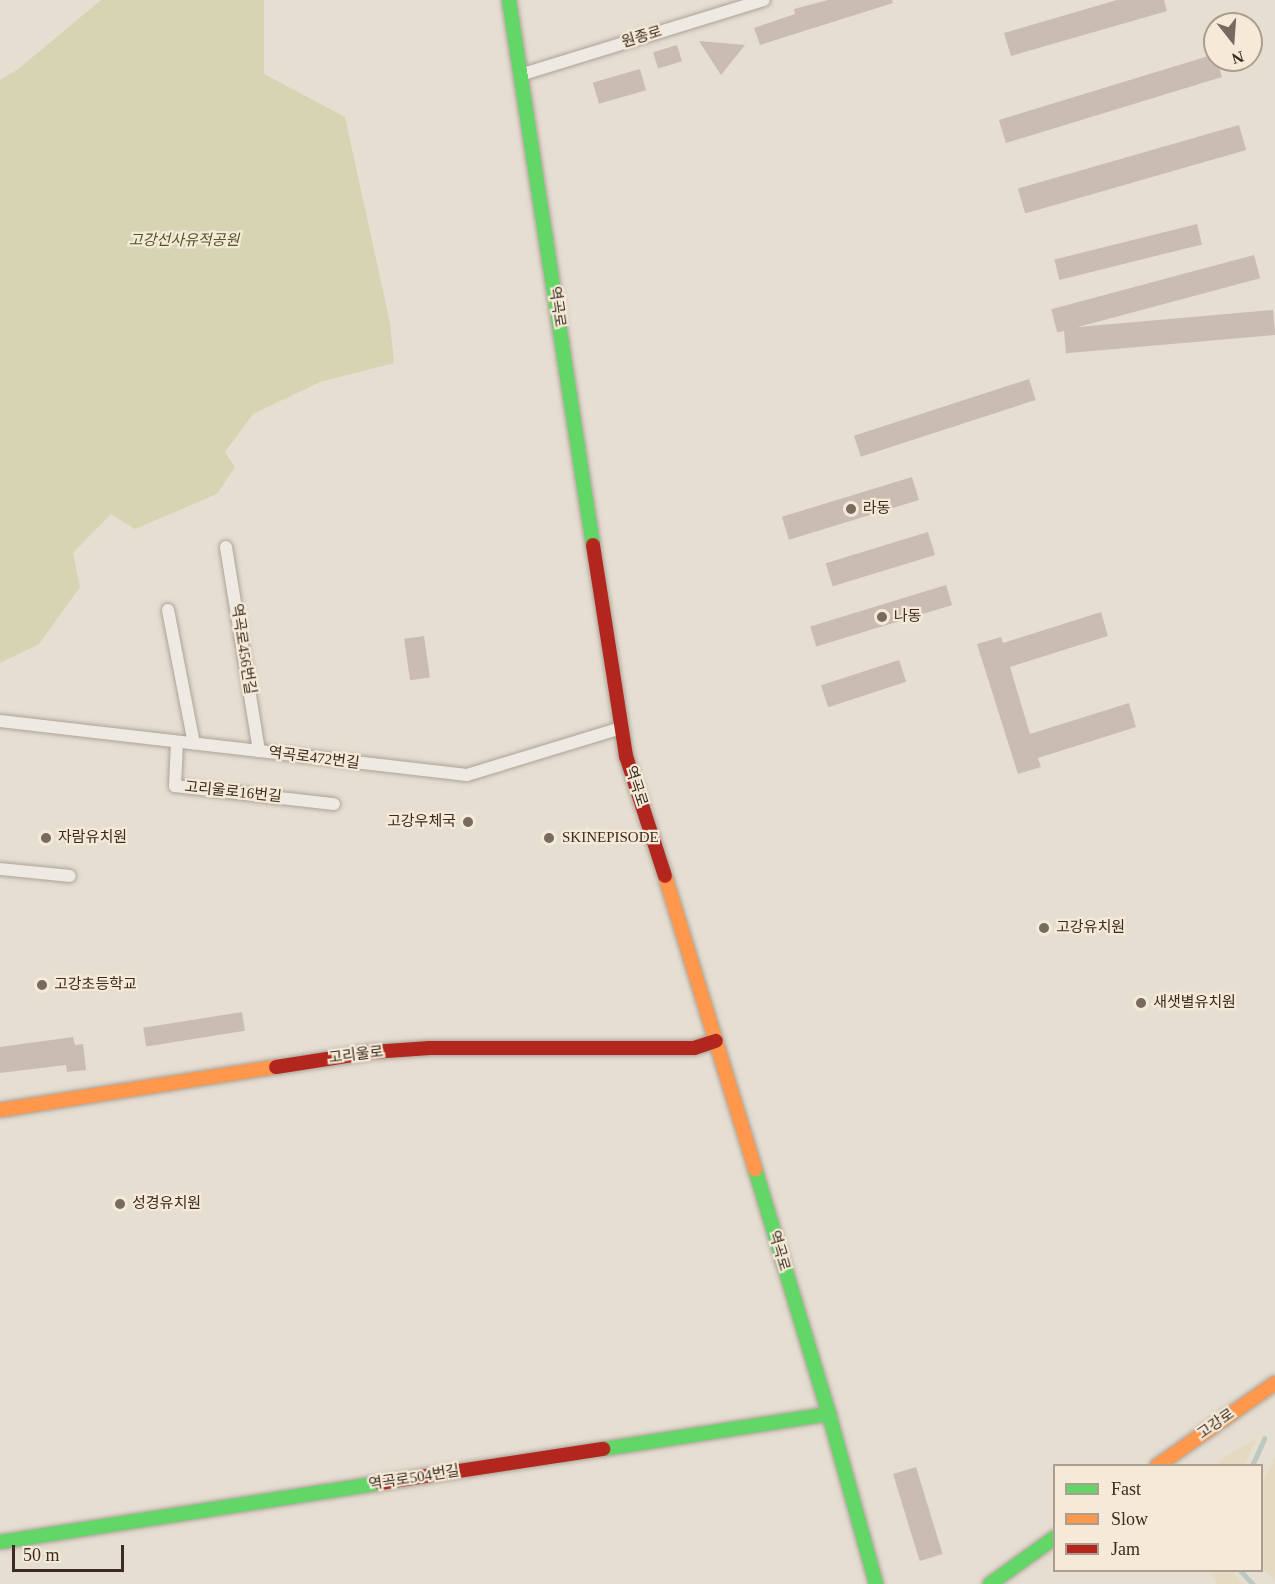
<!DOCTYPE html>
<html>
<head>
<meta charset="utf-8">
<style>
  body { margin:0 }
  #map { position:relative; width:1275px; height:1584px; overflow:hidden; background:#e6ded1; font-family:"Times New Roman","Noto Sans KR",serif }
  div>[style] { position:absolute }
  .farmland>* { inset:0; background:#e4dac2 }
  .green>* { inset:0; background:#d7d4b4 }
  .stream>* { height:4.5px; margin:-2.25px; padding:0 2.25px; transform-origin:2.25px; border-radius:2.25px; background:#bbcac0 }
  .building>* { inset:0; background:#cabcb2; transform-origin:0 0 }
  .roads { filter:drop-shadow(0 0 2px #aca399) drop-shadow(0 0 2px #aca399) }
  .street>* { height:12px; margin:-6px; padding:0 6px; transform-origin:6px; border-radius:6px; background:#eee9e2 }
  .fast>* { height:14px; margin:-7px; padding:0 7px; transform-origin:7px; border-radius:7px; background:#63d668 }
  .slow>* { height:14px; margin:-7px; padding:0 7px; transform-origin:7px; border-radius:7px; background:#ff974d }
  .jam>* { height:14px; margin:-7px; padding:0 7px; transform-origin:7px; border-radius:7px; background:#b3261e }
  .dots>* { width:16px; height:16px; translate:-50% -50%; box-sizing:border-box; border:3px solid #f5ead8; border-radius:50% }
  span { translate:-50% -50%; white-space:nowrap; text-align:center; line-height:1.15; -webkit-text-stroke:4.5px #f5ead8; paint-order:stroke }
  .street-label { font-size:15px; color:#3b2b21 }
  .park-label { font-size:15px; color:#505628; font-style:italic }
  .poi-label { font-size:15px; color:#3b2b21 }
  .left { translate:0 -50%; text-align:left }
  .right { translate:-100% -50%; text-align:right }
  .legend { position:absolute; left:1053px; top:1464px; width:210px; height:108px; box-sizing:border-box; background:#f5ead8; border:2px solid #ab9e8f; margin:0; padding:8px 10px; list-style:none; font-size:18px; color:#3b2b21 }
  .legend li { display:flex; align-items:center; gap:12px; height:30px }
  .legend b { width:30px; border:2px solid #ab9e8f }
  .north { position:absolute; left:1203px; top:12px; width:60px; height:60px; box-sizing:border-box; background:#f5ead8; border:2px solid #ab9e8f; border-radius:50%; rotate:163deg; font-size:16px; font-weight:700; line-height:24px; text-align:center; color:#3b2b21 }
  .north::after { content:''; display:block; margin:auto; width:21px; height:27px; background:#776a5f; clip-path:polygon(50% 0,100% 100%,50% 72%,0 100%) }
  .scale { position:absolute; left:12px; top:1545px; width:112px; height:27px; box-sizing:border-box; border:3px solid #3b2b21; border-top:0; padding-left:8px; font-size:18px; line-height:21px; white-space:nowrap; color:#3b2b21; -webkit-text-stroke:4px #f5ead8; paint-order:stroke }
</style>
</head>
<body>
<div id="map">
  <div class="farmland">
    <i style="clip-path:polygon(1257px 1438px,1245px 1465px,1216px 1465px,1226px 1456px)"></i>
    <i style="clip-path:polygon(1275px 1456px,1275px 1580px,1262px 1568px,1262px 1484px)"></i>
    <i style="clip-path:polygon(1212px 1571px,1232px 1571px,1243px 1584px,1216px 1584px)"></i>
  </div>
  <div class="green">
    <i style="clip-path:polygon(101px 0,264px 0,264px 74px,345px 117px,390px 323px,394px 363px,320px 382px,253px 414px,225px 452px,235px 467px,217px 494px,135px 529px,111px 514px,73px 553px,80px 587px,39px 644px,0 663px,0 80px,17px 70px)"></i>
  </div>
  <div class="stream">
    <i style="left:1252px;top:1466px;width:30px;rotate:-66deg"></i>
    <i style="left:1240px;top:1570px;width:19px;rotate:47deg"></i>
  </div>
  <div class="building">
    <i style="clip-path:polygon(828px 0,892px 0,893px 3px,760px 45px,754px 28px,795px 14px,794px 9px)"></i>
    <i style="clip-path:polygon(1117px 0,1164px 0,1167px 11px,1011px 56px,1004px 33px)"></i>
    <i style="clip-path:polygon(699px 41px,745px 45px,721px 75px)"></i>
    <i style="left:677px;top:45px;width:17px;height:25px;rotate:73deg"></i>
    <i style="left:1215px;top:54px;width:24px;height:226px;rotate:73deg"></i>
    <i style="left:640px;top:69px;width:22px;height:49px;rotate:74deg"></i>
    <i style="left:1239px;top:125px;width:26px;height:230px;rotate:74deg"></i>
    <i style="left:1197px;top:224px;width:21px;height:147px;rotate:76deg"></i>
    <i style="left:1254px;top:255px;width:24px;height:210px;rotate:75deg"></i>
    <i style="left:1273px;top:310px;width:25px;height:210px;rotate:85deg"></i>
    <i style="left:1029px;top:379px;width:22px;height:184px;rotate:72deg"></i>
    <i style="left:912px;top:477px;width:24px;height:136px;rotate:73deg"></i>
    <i style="left:928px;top:532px;width:24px;height:107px;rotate:73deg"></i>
    <i style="left:946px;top:585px;width:21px;height:142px;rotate:73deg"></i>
    <i style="clip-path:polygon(1101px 612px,1108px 636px,1010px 667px,1018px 694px,1030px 734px,1129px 703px,1136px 727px,1038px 758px,1041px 767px,1018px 774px,977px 644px,1001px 637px,1003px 643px)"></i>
    <i style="left:424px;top:636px;width:42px;height:20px;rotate:82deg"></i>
    <i style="left:899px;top:660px;width:23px;height:82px;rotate:72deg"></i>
    <i style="left:242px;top:1012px;width:19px;height:100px;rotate:81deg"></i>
    <i style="clip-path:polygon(73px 1037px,75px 1045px,83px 1044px,86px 1070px,67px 1072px,66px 1065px,0 1073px,0 1047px)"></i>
    <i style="left:916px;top:1467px;width:91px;height:24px;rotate:73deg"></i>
  </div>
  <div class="roads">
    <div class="street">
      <i style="left:520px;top:75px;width:255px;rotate:-17.1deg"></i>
      <i style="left:226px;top:547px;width:207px;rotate:80.8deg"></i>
      <i style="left:168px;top:610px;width:136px;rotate:79deg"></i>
      <i style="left:0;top:721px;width:470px;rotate:6.6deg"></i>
      <i style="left:467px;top:775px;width:161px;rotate:-17deg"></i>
      <i style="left:177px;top:742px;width:44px;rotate:92.6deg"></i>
      <i style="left:175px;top:786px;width:160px;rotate:6.5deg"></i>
      <i style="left:0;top:869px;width:70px;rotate:5.7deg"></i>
    </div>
    <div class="fast">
      <i style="left:509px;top:0;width:551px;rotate:81.24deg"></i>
      <i style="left:755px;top:1169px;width:256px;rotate:73.2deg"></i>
      <i style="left:829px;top:1414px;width:176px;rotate:74.5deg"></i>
      <i style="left:603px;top:1449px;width:229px;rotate:-8.8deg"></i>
      <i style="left:0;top:1542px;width:385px;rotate:-8.8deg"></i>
      <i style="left:990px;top:1584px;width:79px;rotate:-35.7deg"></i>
    </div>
    <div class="slow">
      <i style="left:665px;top:876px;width:307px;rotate:72.9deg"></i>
      <i style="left:0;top:1110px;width:279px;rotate:-8.9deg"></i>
      <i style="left:1157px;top:1466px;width:144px;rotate:-35.1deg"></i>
    </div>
    <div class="jam">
      <i style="left:593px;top:545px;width:214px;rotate:81.1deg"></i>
      <i style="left:626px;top:756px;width:126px;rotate:72deg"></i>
      <i style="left:276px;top:1067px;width:97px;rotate:-8.9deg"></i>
      <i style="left:372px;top:1052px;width:58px;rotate:-3.9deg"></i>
      <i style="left:430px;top:1048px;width:264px"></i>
      <i style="left:694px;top:1048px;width:23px;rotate:-18deg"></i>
      <i style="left:380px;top:1483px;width:226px;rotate:-8.7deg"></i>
    </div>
  </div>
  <div class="dots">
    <i style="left:851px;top:509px;background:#776a5f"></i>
    <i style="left:882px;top:617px;background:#776a5f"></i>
    <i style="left:468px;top:822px;background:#776a5f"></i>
    <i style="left:46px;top:838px;background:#776a5f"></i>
    <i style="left:549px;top:838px;background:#776a5f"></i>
    <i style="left:1044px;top:928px;background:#776a5f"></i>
    <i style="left:42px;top:985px;background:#776a5f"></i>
    <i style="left:1141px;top:1003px;background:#776a5f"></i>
    <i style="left:120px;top:1204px;background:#776a5f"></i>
  </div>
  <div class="street-label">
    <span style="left:642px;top:37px;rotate:-17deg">원종로</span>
    <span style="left:557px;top:307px;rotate:81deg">역곡로</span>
    <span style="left:243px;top:649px;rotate:81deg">역곡로456번길</span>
    <span style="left:314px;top:758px;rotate:7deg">역곡로472번길</span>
    <span style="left:636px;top:786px;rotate:72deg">역곡로</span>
    <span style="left:233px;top:792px;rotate:6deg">고리울로16번길</span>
    <span style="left:356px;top:1055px;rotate:-7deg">고리울로</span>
    <span style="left:779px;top:1251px;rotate:73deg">역곡로</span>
    <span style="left:1216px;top:1424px;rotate:-35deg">고강로</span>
    <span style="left:414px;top:1478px;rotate:-9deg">역곡로504번길</span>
  </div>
  <div class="park-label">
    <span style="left:184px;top:241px">고강선사유적공원</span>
  </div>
  <div class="poi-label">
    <span class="left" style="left:863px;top:509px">라동</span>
    <span class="left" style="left:894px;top:617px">나동</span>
    <span class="right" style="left:456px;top:822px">고강우체국</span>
    <span class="left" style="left:58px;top:838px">자람유치원</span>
    <span class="left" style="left:562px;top:838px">SKINEPISODE</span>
    <span class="left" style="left:1056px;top:928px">고강유치원</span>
    <span class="left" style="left:54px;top:985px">고강초등학교</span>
    <span class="left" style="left:1153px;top:1003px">새샛별유치원</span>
    <span class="left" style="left:132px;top:1204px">성경유치원</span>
  </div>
  <ul class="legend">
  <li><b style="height:8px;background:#63d668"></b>Fast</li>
  <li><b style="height:8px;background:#ff974d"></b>Slow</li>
  <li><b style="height:8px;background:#b3261e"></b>Jam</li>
  </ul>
  <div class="north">N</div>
  <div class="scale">50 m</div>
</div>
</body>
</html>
